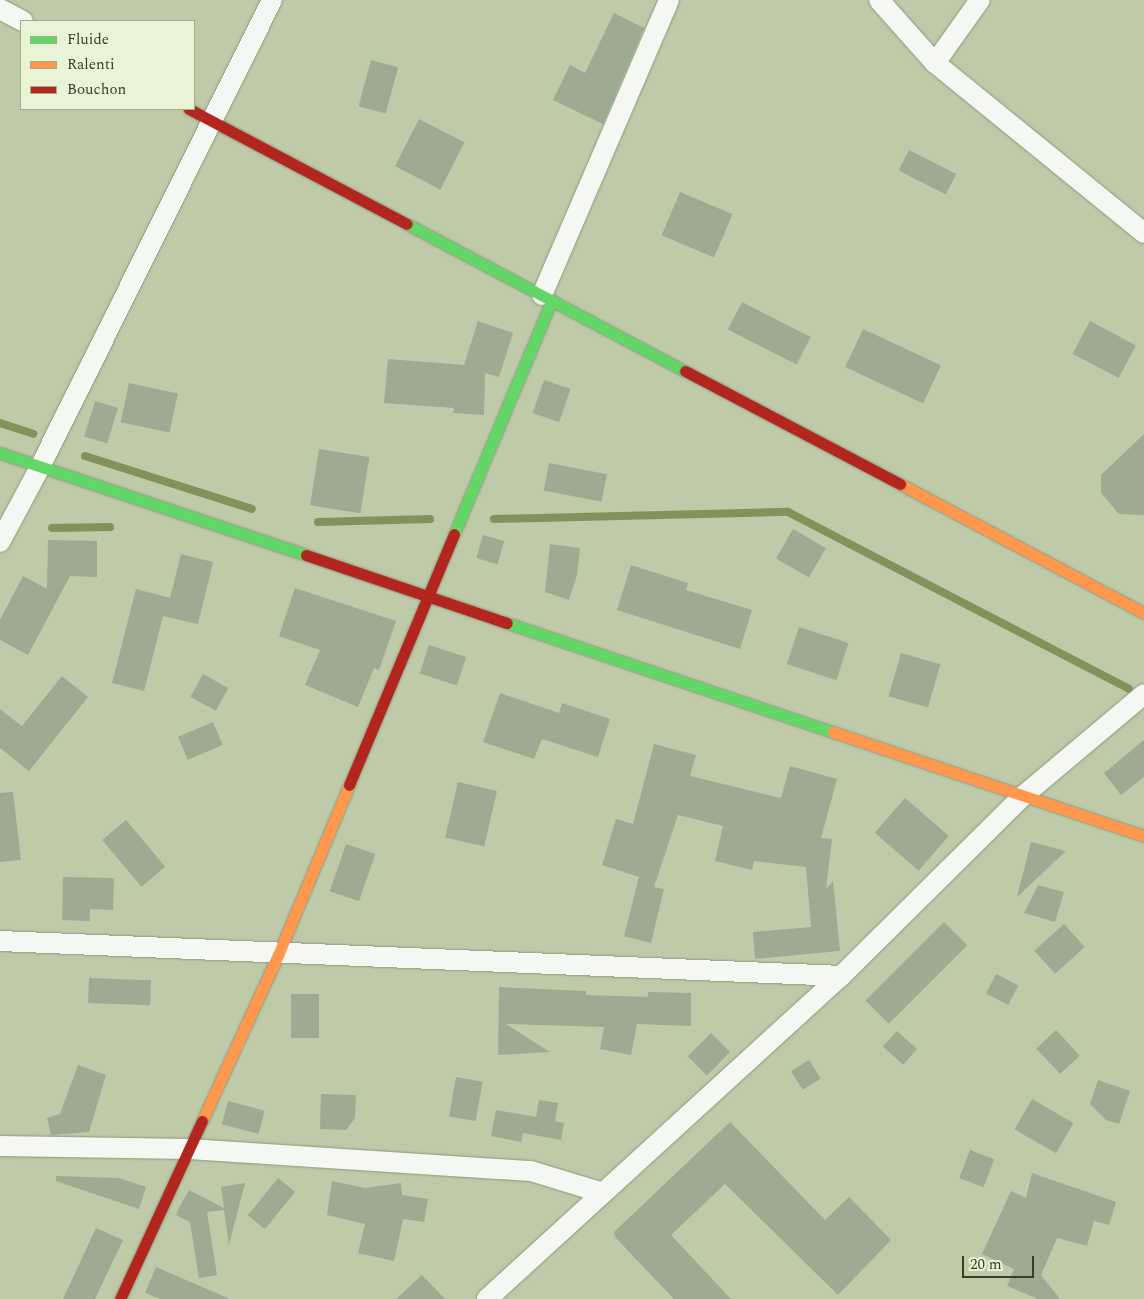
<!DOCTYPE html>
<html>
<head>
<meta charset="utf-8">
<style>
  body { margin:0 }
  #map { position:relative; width:1144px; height:1299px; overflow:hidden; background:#becaa8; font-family:Spectral,serif }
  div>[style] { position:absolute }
  .stream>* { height:8px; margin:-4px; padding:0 4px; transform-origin:4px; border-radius:4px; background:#80935b }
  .building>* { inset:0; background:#9dab93; transform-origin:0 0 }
  .roads { filter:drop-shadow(0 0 1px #8f987e) drop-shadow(0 0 1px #8f987e) }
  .street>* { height:20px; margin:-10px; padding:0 10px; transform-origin:10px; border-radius:10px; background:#f5f7f2 }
  .fast>* { height:11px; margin:-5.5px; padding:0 5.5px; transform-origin:5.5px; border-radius:5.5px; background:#63d668 }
  .slow>* { height:11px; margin:-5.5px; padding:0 5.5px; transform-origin:5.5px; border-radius:5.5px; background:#ff974d }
  .jam>* { height:11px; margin:-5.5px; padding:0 5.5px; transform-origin:5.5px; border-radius:5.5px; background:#b3261e }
  span { translate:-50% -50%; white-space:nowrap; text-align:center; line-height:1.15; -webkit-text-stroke:5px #e8f4d5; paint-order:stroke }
  .legend { position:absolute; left:20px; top:20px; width:175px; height:90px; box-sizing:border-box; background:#e8f4d5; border:1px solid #a1ac8f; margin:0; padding:6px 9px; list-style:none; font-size:15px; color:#374027 }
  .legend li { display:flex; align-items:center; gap:10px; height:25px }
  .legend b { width:25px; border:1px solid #a1ac8f }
  .scale { position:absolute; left:962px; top:1256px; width:72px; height:22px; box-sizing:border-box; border:2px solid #374027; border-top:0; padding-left:6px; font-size:15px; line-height:18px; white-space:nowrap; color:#374027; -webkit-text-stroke:4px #e8f4d5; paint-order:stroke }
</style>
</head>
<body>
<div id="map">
  <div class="stream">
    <i style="left:0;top:423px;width:35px;rotate:18deg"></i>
    <i style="left:85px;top:456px;width:175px;rotate:17.6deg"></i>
    <i style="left:494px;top:519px;width:294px;rotate:-1.4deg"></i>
    <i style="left:788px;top:512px;width:384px;rotate:27.4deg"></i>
    <i style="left:318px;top:522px;width:112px;rotate:-1.5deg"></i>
    <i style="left:52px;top:528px;width:58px;rotate:-1deg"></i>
  </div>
  <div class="building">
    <i style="clip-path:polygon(614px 13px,644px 28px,603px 124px,553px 100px,570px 65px,585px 73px)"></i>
    <i style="left:371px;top:60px;width:28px;height:48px;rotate:15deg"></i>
    <i style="left:419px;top:119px;width:51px;height:53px;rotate:27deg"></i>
    <i style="left:909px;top:150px;width:53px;height:23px;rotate:27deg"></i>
    <i style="left:680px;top:192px;width:57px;height:47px;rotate:23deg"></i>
    <i style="left:742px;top:302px;width:77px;height:31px;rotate:27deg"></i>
    <i style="clip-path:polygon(478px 321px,513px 333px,499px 377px,485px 373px,484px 415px,453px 413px,454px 408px,384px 403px,388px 359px,464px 365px)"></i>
    <i style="left:1090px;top:321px;width:52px;height:37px;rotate:28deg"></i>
    <i style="left:863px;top:329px;width:86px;height:42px;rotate:25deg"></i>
    <i style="left:544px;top:380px;width:28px;height:35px;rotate:19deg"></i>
    <i style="left:129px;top:383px;width:50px;height:40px;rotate:12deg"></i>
    <i style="left:95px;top:401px;width:24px;height:37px;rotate:17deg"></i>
    <i style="clip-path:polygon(1144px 434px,1144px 515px,1119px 514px,1101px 493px,1101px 475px)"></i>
    <i style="left:319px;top:449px;width:51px;height:57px;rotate:9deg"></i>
    <i style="left:549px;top:463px;width:59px;height:28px;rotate:11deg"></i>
    <i style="left:793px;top:529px;width:38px;height:34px;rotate:30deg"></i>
    <i style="left:483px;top:535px;width:22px;height:24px;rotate:16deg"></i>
    <i style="clip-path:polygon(48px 540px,97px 541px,97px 577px,70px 576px,28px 655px,0 640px,0 620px,23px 576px,47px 589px)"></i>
    <i style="clip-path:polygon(550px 544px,580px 548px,577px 575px,569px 600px,545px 592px)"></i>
    <i style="clip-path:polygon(181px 554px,213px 562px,198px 624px,163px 616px,144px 691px,112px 683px,136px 589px,170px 598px)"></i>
    <i style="clip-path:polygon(631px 565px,688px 583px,686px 590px,752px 610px,740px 649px,617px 610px)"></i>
    <i style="clip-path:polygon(295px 588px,396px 621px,379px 670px,374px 668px,358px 707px,305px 685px,320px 650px,279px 636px)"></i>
    <i style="left:799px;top:627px;width:52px;height:39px;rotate:18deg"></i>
    <i style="left:429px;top:645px;width:39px;height:30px;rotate:18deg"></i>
    <i style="left:901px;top:653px;width:41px;height:45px;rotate:16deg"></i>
    <i style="left:203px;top:674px;width:29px;height:26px;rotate:29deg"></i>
    <i style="clip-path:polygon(62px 676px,88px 697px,29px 771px,0 748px,0 709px,22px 726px)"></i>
    <i style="clip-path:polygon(500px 693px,559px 713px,562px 703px,610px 719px,598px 757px,542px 739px,534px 759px,483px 742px)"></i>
    <i style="left:213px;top:722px;width:25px;height:38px;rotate:67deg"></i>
    <i style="clip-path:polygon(1144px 740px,1144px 777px,1121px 795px,1104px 773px)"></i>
    <i style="clip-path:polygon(654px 744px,696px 755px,690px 776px,781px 798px,790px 766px,837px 779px,821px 838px,832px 839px,826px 889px,833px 881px,840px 951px,755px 959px,753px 932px,811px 927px,806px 867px,754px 861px,752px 870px,715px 861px,723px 826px,678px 815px,654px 887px,664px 889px,651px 943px,624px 936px,639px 877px,602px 865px,616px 819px,633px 824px)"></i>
    <i style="left:458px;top:782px;width:40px;height:57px;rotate:13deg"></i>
    <i style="clip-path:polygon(13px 792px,21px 860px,0 862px,0 793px)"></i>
    <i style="left:905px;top:798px;width:58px;height:46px;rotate:41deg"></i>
    <i style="left:126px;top:820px;width:61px;height:31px;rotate:50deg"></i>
    <i style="clip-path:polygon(1031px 842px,1066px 851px,1017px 897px)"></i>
    <i style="left:346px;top:844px;width:31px;height:50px;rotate:19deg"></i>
    <i style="clip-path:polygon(63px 877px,114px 878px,113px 910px,90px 909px,90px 921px,62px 920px)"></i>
    <i style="clip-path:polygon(1038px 885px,1064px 892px,1055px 922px,1024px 913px)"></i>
    <i style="left:944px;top:922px;width:33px;height:111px;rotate:45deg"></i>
    <i style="left:1064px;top:924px;width:31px;height:40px;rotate:48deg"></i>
    <i style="left:996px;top:974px;width:25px;height:22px;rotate:27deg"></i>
    <i style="left:89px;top:978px;width:62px;height:25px;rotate:2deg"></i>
    <i style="clip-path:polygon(499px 987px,586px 991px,586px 995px,648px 997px,648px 992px,691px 993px,691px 1026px,637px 1024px,631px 1055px,600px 1049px,604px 1027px,506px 1024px,550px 1052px,498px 1055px)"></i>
    <i style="left:291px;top:994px;width:28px;height:44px"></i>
    <i style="left:1056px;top:1030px;width:35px;height:27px;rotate:47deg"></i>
    <i style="left:897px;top:1031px;width:27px;height:21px;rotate:42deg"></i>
    <i style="left:711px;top:1033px;width:27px;height:33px;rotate:45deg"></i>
    <i style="left:809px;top:1060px;width:22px;height:21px;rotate:58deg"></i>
    <i style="clip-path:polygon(78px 1065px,106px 1075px,89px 1132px,51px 1135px,47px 1118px,60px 1114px)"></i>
    <i style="left:456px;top:1077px;width:27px;height:40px;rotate:10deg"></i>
    <i style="clip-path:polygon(1098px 1080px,1130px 1091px,1119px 1124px,1106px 1120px,1090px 1104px)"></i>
    <i style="clip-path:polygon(321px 1094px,356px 1095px,355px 1118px,346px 1130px,320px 1129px)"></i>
    <i style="left:1032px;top:1099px;width:48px;height:35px;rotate:30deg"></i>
    <i style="clip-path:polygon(539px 1100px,558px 1103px,555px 1121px,564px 1123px,561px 1140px,523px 1133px,521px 1142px,491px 1136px,496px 1110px,536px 1117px)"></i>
    <i style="left:228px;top:1101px;width:38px;height:24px;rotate:15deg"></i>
    <i style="clip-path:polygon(730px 1122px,825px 1220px,849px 1197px,891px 1240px,838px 1295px,725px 1184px,671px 1235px,731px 1299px,674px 1299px,615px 1237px,614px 1232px)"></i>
    <i style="left:970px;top:1150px;width:26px;height:30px;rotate:21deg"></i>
    <i style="clip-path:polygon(1032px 1173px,1116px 1202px,1109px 1225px,1094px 1221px,1087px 1246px,1057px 1238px,1041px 1275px,1060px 1299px,1038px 1299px,1007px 1286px,1014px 1269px,982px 1254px,1011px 1191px,1026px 1198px)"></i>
    <i style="clip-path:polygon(56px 1176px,119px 1178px,146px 1187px,139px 1209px,56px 1181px)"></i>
    <i style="left:278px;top:1178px;width:22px;height:48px;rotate:39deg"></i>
    <i style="clip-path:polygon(332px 1181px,365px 1188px,401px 1183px,402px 1195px,428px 1199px,424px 1222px,403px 1219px,394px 1261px,358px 1253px,365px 1224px,327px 1215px)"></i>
    <i style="clip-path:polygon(245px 1183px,229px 1245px,224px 1210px,207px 1212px,217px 1275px,199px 1278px,190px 1222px,176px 1215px,178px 1210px,189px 1190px,224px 1208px,221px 1187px)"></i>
    <i style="clip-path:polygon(96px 1228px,123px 1240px,95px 1299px,63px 1299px)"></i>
    <i style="clip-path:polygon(156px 1267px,230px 1299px,160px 1299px,145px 1293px)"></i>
    <i style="clip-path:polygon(422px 1275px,445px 1299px,396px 1299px)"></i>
  </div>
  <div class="roads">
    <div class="street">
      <i style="left:879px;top:0;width:84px;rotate:48.4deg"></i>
      <i style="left:935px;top:63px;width:269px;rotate:39.1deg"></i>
      <i style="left:0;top:9px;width:26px;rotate:28deg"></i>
      <i style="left:935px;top:63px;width:77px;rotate:-54.5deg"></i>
      <i style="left:542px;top:295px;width:321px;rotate:-66.7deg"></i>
      <i style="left:0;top:542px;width:85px;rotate:-61.9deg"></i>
      <i style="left:40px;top:467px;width:521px;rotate:-63.58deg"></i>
      <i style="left:0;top:941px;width:842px;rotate:2.38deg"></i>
      <i style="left:0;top:1146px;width:189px;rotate:0.9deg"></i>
      <i style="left:189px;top:1149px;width:343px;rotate:3.7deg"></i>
      <i style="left:531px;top:1171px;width:75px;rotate:17deg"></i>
      <i style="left:487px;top:1299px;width:479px;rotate:-42.4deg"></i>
      <i style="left:841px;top:976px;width:256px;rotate:-44.7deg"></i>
      <i style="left:1023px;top:796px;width:158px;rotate:-40.1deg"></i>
    </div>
    <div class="fast">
      <i style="left:407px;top:224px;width:314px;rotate:27.9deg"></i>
      <i style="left:0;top:453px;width:323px;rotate:18.4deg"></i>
      <i style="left:454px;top:534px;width:254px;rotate:-67.3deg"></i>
      <i style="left:507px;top:623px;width:344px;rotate:18.5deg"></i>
    </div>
    <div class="slow">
      <i style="left:900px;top:484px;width:276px;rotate:27.9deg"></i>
      <i style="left:833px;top:732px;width:328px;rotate:18.5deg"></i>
      <i style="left:202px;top:1121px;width:183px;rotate:-65.4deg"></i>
      <i style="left:278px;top:955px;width:184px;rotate:-67.3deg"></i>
    </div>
    <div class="jam">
      <i style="left:189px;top:109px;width:246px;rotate:27.8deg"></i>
      <i style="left:685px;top:371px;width:243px;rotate:27.7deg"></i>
      <i style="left:306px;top:555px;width:212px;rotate:18.7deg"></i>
      <i style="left:349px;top:785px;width:272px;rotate:-67.3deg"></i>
      <i style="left:120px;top:1299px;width:196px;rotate:-65.3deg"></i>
    </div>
  </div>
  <ul class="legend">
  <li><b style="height:6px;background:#63d668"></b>Fluide</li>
  <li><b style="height:6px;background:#ff974d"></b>Ralenti</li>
  <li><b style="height:6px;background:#b3261e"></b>Bouchon</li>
  </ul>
  <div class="scale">20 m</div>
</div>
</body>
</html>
